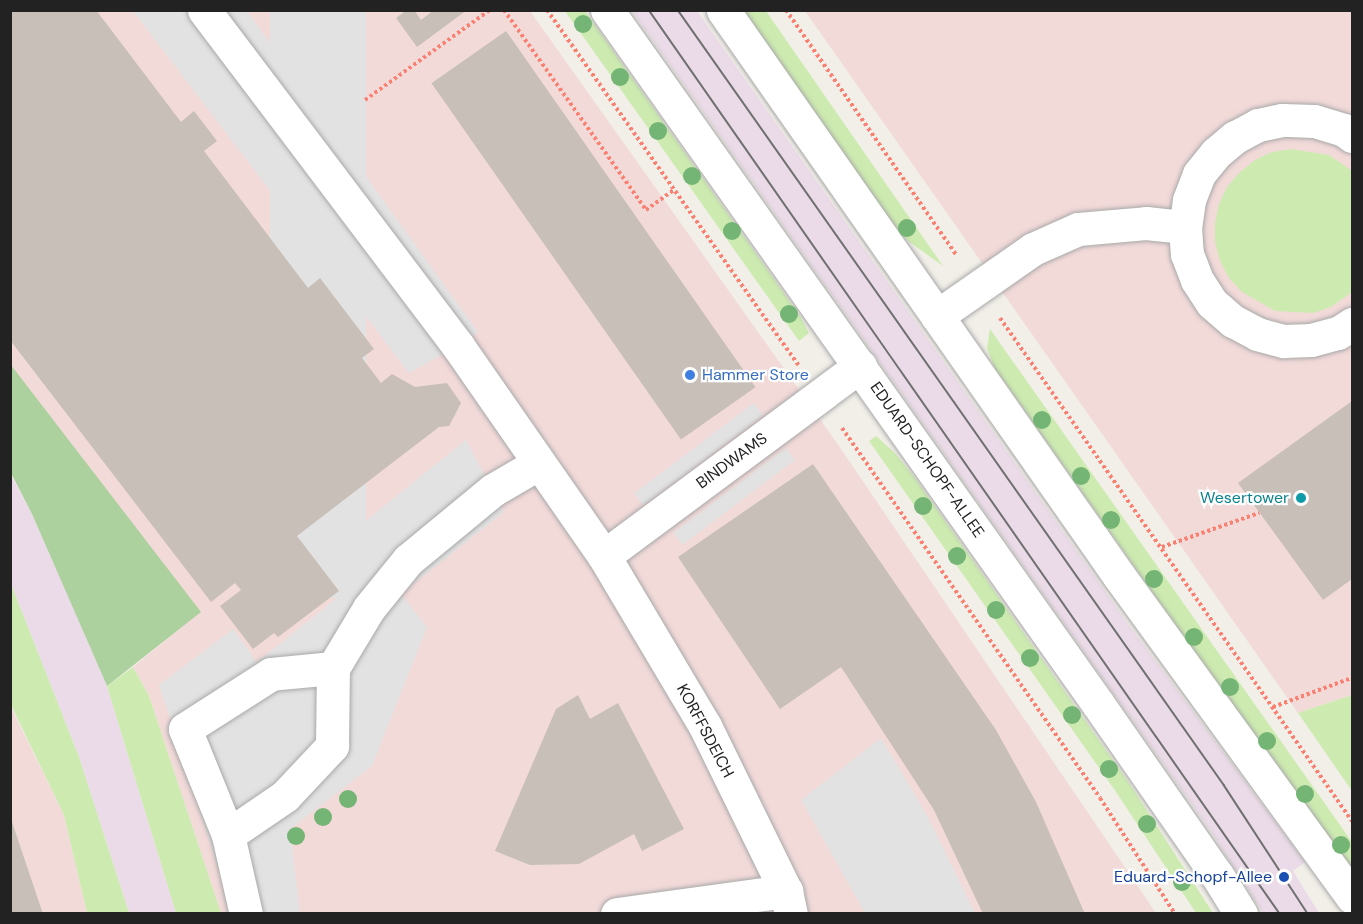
<!DOCTYPE html>
<html>
<head>
<meta charset="utf-8">
<style>
  body { margin:0 }
  #map { position:relative; width:1363px; height:924px; overflow:hidden; background:#f2efe9; font-family:"DM Sans",sans-serif }
  div>[style] { position:absolute }
  .commercial>* { inset:0; background:#f2dad9 }
  .industrial>* { inset:0; background:#ebdbe8 }
  .grass>* { inset:0; background:#cdebb0 }
  .forest>* { inset:0; background:#add19e }
  .parking>* { inset:0; background:#e2e2e2; transform-origin:0 0 }
  .building>* { inset:0; background:#c7bfb8; transform-origin:0 0 }
  .path>* { height:4px; margin-top:-2px; transform-origin:0; background:repeating-linear-gradient(90deg,#fa8072 0 3px,transparent 0 6px) }
  .roads { filter:drop-shadow(0 0 2px #a9a9a9) drop-shadow(0 0 2px #a9a9a9) }
  .minor>* { height:33px; margin:-16.5px; padding:0 16.5px; transform-origin:16.5px; border-radius:16.5px; background:#fff }
  .tram>* { height:1.5px; margin:-0.75px; padding:0 0.75px; transform-origin:0.75px; border-radius:0.75px; background:#707070 }
  .trees>* { width:18px; height:18px; margin:-9px; border-radius:50%; background:#74b475 }
  .dots>* { width:16px; height:16px; translate:-50% -50%; box-sizing:border-box; border:3px solid #fff; border-radius:50% }
  span { translate:-50% -50%; white-space:nowrap; text-align:center; line-height:1.15; -webkit-text-stroke:4.5px #fff; paint-order:stroke }
  .shop-label { font-size:16px; color:#366cbe }
  .left { translate:0 -50%; text-align:left }
  .street-label { font-size:16px; color:#222 }
  .culture-label { font-size:16px; color:#0d838f }
  .right { translate:-100% -50%; text-align:right }
  .transit-label { font-size:16px; color:#164399 }
  .frame { position:absolute; inset:0; border:12px solid #222; pointer-events:none }
</style>
</head>
<body>
<div id="map">
  <div class="commercial">
    <i style="clip-path:polygon(11px 11px,530px 11px,839px 446px,1156px 913px,221px 913px,149px 696px,133px 667px,200px 612px,11px 365px)"></i>
    <i style="clip-path:polygon(805px 11px,1352px 11px,1352px 695px,1298px 713px)"></i>
    <i style="clip-path:polygon(10px 705px,64px 815px,87px 913px,11px 913px)"></i>
  </div>
  <div class="industrial">
    <i style="clip-path:polygon(632px 11px,697px 11px,1128px 624px,1305px 862px,1293px 871px,1319px 913px,1263px 913px,1212px 833px)"></i>
    <i style="clip-path:polygon(10px 473px,32px 514px,107px 686px,176px 913px,129px 913px,79px 757px,11px 584px)"></i>
  </div>
  <div class="grass">
    <i style="clip-path:polygon(565px 11px,585px 11px,800px 316px,809px 333px,799px 341px)"></i>
    <i style="clip-path:polygon(744px 11px,766px 11px,943px 266px,908px 241px,893px 224px)"></i>
    <i style="clip-path:polygon(1291px 149px,1329px 155px,1352px 171px,1352px 292px,1331px 307px,1313px 313px,1275px 311px,1242px 292px,1229px 278px,1220px 261px,1215px 242px,1215px 223px,1219px 204px,1227px 187px,1240px 172px,1255px 160px,1272px 152px)"></i>
    <i style="clip-path:polygon(990px 329px,1352px 842px,1352px 876px,994px 367px,987px 348px)"></i>
    <i style="clip-path:polygon(876px 436px,895px 453px,915px 478px,1129px 783px,1213px 913px,1196px 913px,1114px 789px,869px 441px)"></i>
    <i style="clip-path:polygon(11px 584px,79px 757px,129px 913px,87px 913px,64px 815px,11px 705px)"></i>
    <i style="clip-path:polygon(133px 667px,149px 696px,221px 913px,176px 913px,107px 686px)"></i>
    <i style="clip-path:polygon(1352px 695px,1352px 791px,1298px 713px)"></i>
  </div>
  <div class="forest">
    <i style="clip-path:polygon(11px 365px,201px 612px,107px 686px,32px 514px,11px 473px)"></i>
  </div>
  <div class="parking">
    <i style="clip-path:polygon(133px 11px,247px 11px,478px 332px,458px 346px,409px 373px)"></i>
    <i style="left:270px;top:11px;width:96px;height:587px"></i>
    <i style="left:754px;top:403px;width:15px;height:150px;rotate:53deg"></i>
    <i style="clip-path:polygon(466px 440px,504px 512px,401px 594px,427px 627px,372px 766px,290px 829px,300px 913px,233px 913px,159px 685px,233px 629px,257px 662px,343px 593px,318px 559px)"></i>
    <i style="left:786px;top:448px;width:15px;height:141px;rotate:53deg"></i>
    <i style="clip-path:polygon(881px 738px,928px 817px,975px 913px,865px 913px,801px 800px)"></i>
  </div>
  <div class="building">
    <i style="clip-path:polygon(10px 10px,96px 10px,181px 122px,194px 111px,217px 141px,204px 151px,308px 288px,320px 278px,374px 349px,362px 358px,381px 383px,392px 374px,415px 387px,447px 383px,461px 403px,449px 426px,439px 427px,297px 536px,339px 591px,278px 637px,274px 633px,253px 649px,220px 606px,241px 590px,235px 583px,211px 602px,10px 340px)"></i>
    <i style="clip-path:polygon(407px 10px,414px 10px,421px 20px,434px 10px,467px 10px,417px 47px,396px 18px)"></i>
    <i style="left:506px;top:31px;width:435px;height:91px;rotate:55deg"></i>
    <i style="clip-path:polygon(1352px 401px,1352px 579px,1323px 600px,1238px 483px)"></i>
    <i style="clip-path:polygon(813px 464px,996px 730px,1036px 802px,1085px 914px,983px 914px,934px 810px,841px 667px,780px 709px,678px 557px)"></i>
    <i style="clip-path:polygon(578px 695px,590px 719px,618px 703px,684px 829px,642px 851px,634px 834px,579px 864px,530px 865px,495px 851px,556px 709px)"></i>
    <i style="clip-path:polygon(11px 819px,43px 914px,10px 914px)"></i>
  </div>
  <div class="path">
    <i style="left:504px;top:10px;width:245px;rotate:54.6deg"></i>
    <i style="left:646px;top:210px;width:34px;rotate:-36deg"></i>
    <i style="left:547px;top:10px;width:435px;rotate:54.7deg"></i>
    <i style="left:786px;top:10px;width:298px;rotate:55.2deg"></i>
    <i style="left:365px;top:100px;width:154px;rotate:-35.8deg"></i>
    <i style="left:1000px;top:318px;width:614px;rotate:55.02deg"></i>
    <i style="left:842px;top:428px;width:451px;rotate:55.1deg"></i>
    <i style="left:1100px;top:798px;width:138px;rotate:57.1deg"></i>
    <i style="left:1162px;top:547px;width:103px;rotate:-19.3deg"></i>
    <i style="left:1273px;top:707px;width:84px;rotate:-20.2deg"></i>
  </div>
  <div class="roads">
    <div class="minor">
      <i style="left:204px;top:10px;width:421px;rotate:52.9deg"></i>
      <i style="left:458px;top:346px;width:256px;rotate:55.2deg"></i>
      <i style="left:604px;top:556px;width:198px;rotate:59.3deg"></i>
      <i style="left:705px;top:726px;width:184px;rotate:63.9deg"></i>
      <i style="left:786px;top:891px;width:24px;rotate:78deg"></i>
      <i style="left:607px;top:10px;width:850px;rotate:54.72deg"></i>
      <i style="left:1098px;top:704px;width:208px;rotate:55.2deg"></i>
      <i style="left:1217px;top:875px;width:46px;rotate:58.4deg"></i>
      <i style="left:723px;top:10px;width:691px;rotate:55.02deg"></i>
      <i style="left:1119px;top:576px;width:397px;rotate:54deg"></i>
      <i style="left:1352px;top:136px;width:10px;rotate:-143deg"></i>
      <i style="left:1344px;top:130px;width:31px;rotate:-163deg"></i>
      <i style="left:1314px;top:121px;width:32px;rotate:-178deg"></i>
      <i style="left:1282px;top:120px;width:25px;rotate:168deg"></i>
      <i style="left:1258px;top:125px;width:26px;rotate:152deg"></i>
      <i style="left:1235px;top:137px;width:25px;rotate:140deg"></i>
      <i style="left:1216px;top:153px;width:27px;rotate:129deg"></i>
      <i style="left:1199px;top:174px;width:28px;rotate:111deg"></i>
      <i style="left:1189px;top:200px;width:27px;rotate:98deg"></i>
      <i style="left:1185px;top:227px;width:27px;rotate:86deg"></i>
      <i style="left:1187px;top:254px;width:28px;rotate:69deg"></i>
      <i style="left:1197px;top:280px;width:27px;rotate:57deg"></i>
      <i style="left:1212px;top:303px;width:28px;rotate:41deg"></i>
      <i style="left:1233px;top:321px;width:27px;rotate:28deg"></i>
      <i style="left:1257px;top:334px;width:28px;rotate:15deg"></i>
      <i style="left:1284px;top:341px;width:27px;rotate:-2deg"></i>
      <i style="left:1311px;top:340px;width:28px;rotate:-15deg"></i>
      <i style="left:1338px;top:333px;width:17px;rotate:-33deg"></i>
      <i style="left:937px;top:316px;width:117px;rotate:-34.9deg"></i>
      <i style="left:1033px;top:249px;width:49px;rotate:-24deg"></i>
      <i style="left:1078px;top:229px;width:68px;rotate:-5deg"></i>
      <i style="left:1146px;top:223px;width:39px;rotate:6deg"></i>
      <i style="left:604px;top:556px;width:319px;rotate:-36.6deg"></i>
      <i style="left:333px;top:668px;width:70px;rotate:-59deg"></i>
      <i style="left:369px;top:608px;width:62px;rotate:-50.9deg"></i>
      <i style="left:408px;top:560px;width:110px;rotate:-39.5deg"></i>
      <i style="left:493px;top:490px;width:53px;rotate:-30.4deg"></i>
      <i style="left:228px;top:835px;width:69px;rotate:-34.4deg"></i>
      <i style="left:285px;top:796px;width:69px;rotate:-46.8deg"></i>
      <i style="left:332px;top:746px;width:78px;rotate:-89.3deg"></i>
      <i style="left:333px;top:668px;width:62px;rotate:174.5deg"></i>
      <i style="left:271px;top:674px;width:102px;rotate:147.4deg"></i>
      <i style="left:185px;top:729px;width:114px;rotate:67.9deg"></i>
      <i style="left:228px;top:835px;width:81px;rotate:77.2deg"></i>
      <i style="left:617px;top:914px;width:171px;rotate:-7.8deg"></i>
    </div>
  </div>
  <div class="tram">
    <i style="left:649px;top:10px;width:1102px;rotate:55.08deg"></i>
    <i style="left:678px;top:10px;width:948px;rotate:54.83deg"></i>
    <i style="left:1224px;top:785px;width:154px;rotate:56.9deg"></i>
  </div>
  <div class="trees">
    <i style="left:583px;top:24px"></i>
    <i style="left:620px;top:77px"></i>
    <i style="left:658px;top:131px"></i>
    <i style="left:692px;top:176px"></i>
    <i style="left:907px;top:228px"></i>
    <i style="left:732px;top:231px"></i>
    <i style="left:789px;top:314px"></i>
    <i style="left:1042px;top:420px"></i>
    <i style="left:1081px;top:476px"></i>
    <i style="left:923px;top:506px"></i>
    <i style="left:1111px;top:520px"></i>
    <i style="left:957px;top:556px"></i>
    <i style="left:1154px;top:579px"></i>
    <i style="left:996px;top:610px"></i>
    <i style="left:1194px;top:637px"></i>
    <i style="left:1030px;top:658px"></i>
    <i style="left:1230px;top:687px"></i>
    <i style="left:1072px;top:715px"></i>
    <i style="left:1267px;top:741px"></i>
    <i style="left:1109px;top:769px"></i>
    <i style="left:1305px;top:794px"></i>
    <i style="left:348px;top:799px"></i>
    <i style="left:323px;top:817px"></i>
    <i style="left:1147px;top:824px"></i>
    <i style="left:296px;top:836px"></i>
    <i style="left:1341px;top:845px"></i>
    <i style="left:1182px;top:882px"></i>
  </div>
  <div class="dots">
    <i style="left:690px;top:375px;background:#3f7fe0"></i>
    <i style="left:1301px;top:498px;background:#0f9aa8"></i>
    <i style="left:1284px;top:877px;background:#1a4fb4"></i>
  </div>
  <div class="shop-label">
    <span class="left" style="left:702px;top:375px">Hammer Store</span>
  </div>
  <div class="street-label">
    <span style="left:927px;top:460px;rotate:55deg">EDUARD-SCHOPF-ALLEE</span>
    <span style="left:732px;top:461px;rotate:-36deg">BINDWAMS</span>
    <span style="left:705px;top:731px;rotate:62deg">KORFFSDEICH</span>
  </div>
  <div class="culture-label">
    <span class="right" style="left:1289px;top:498px">Wesertower</span>
  </div>
  <div class="transit-label">
    <span class="right" style="left:1272px;top:877px">Eduard-Schopf-Allee</span>
  </div>
  <div class="frame"></div>
</div>
</body>
</html>
